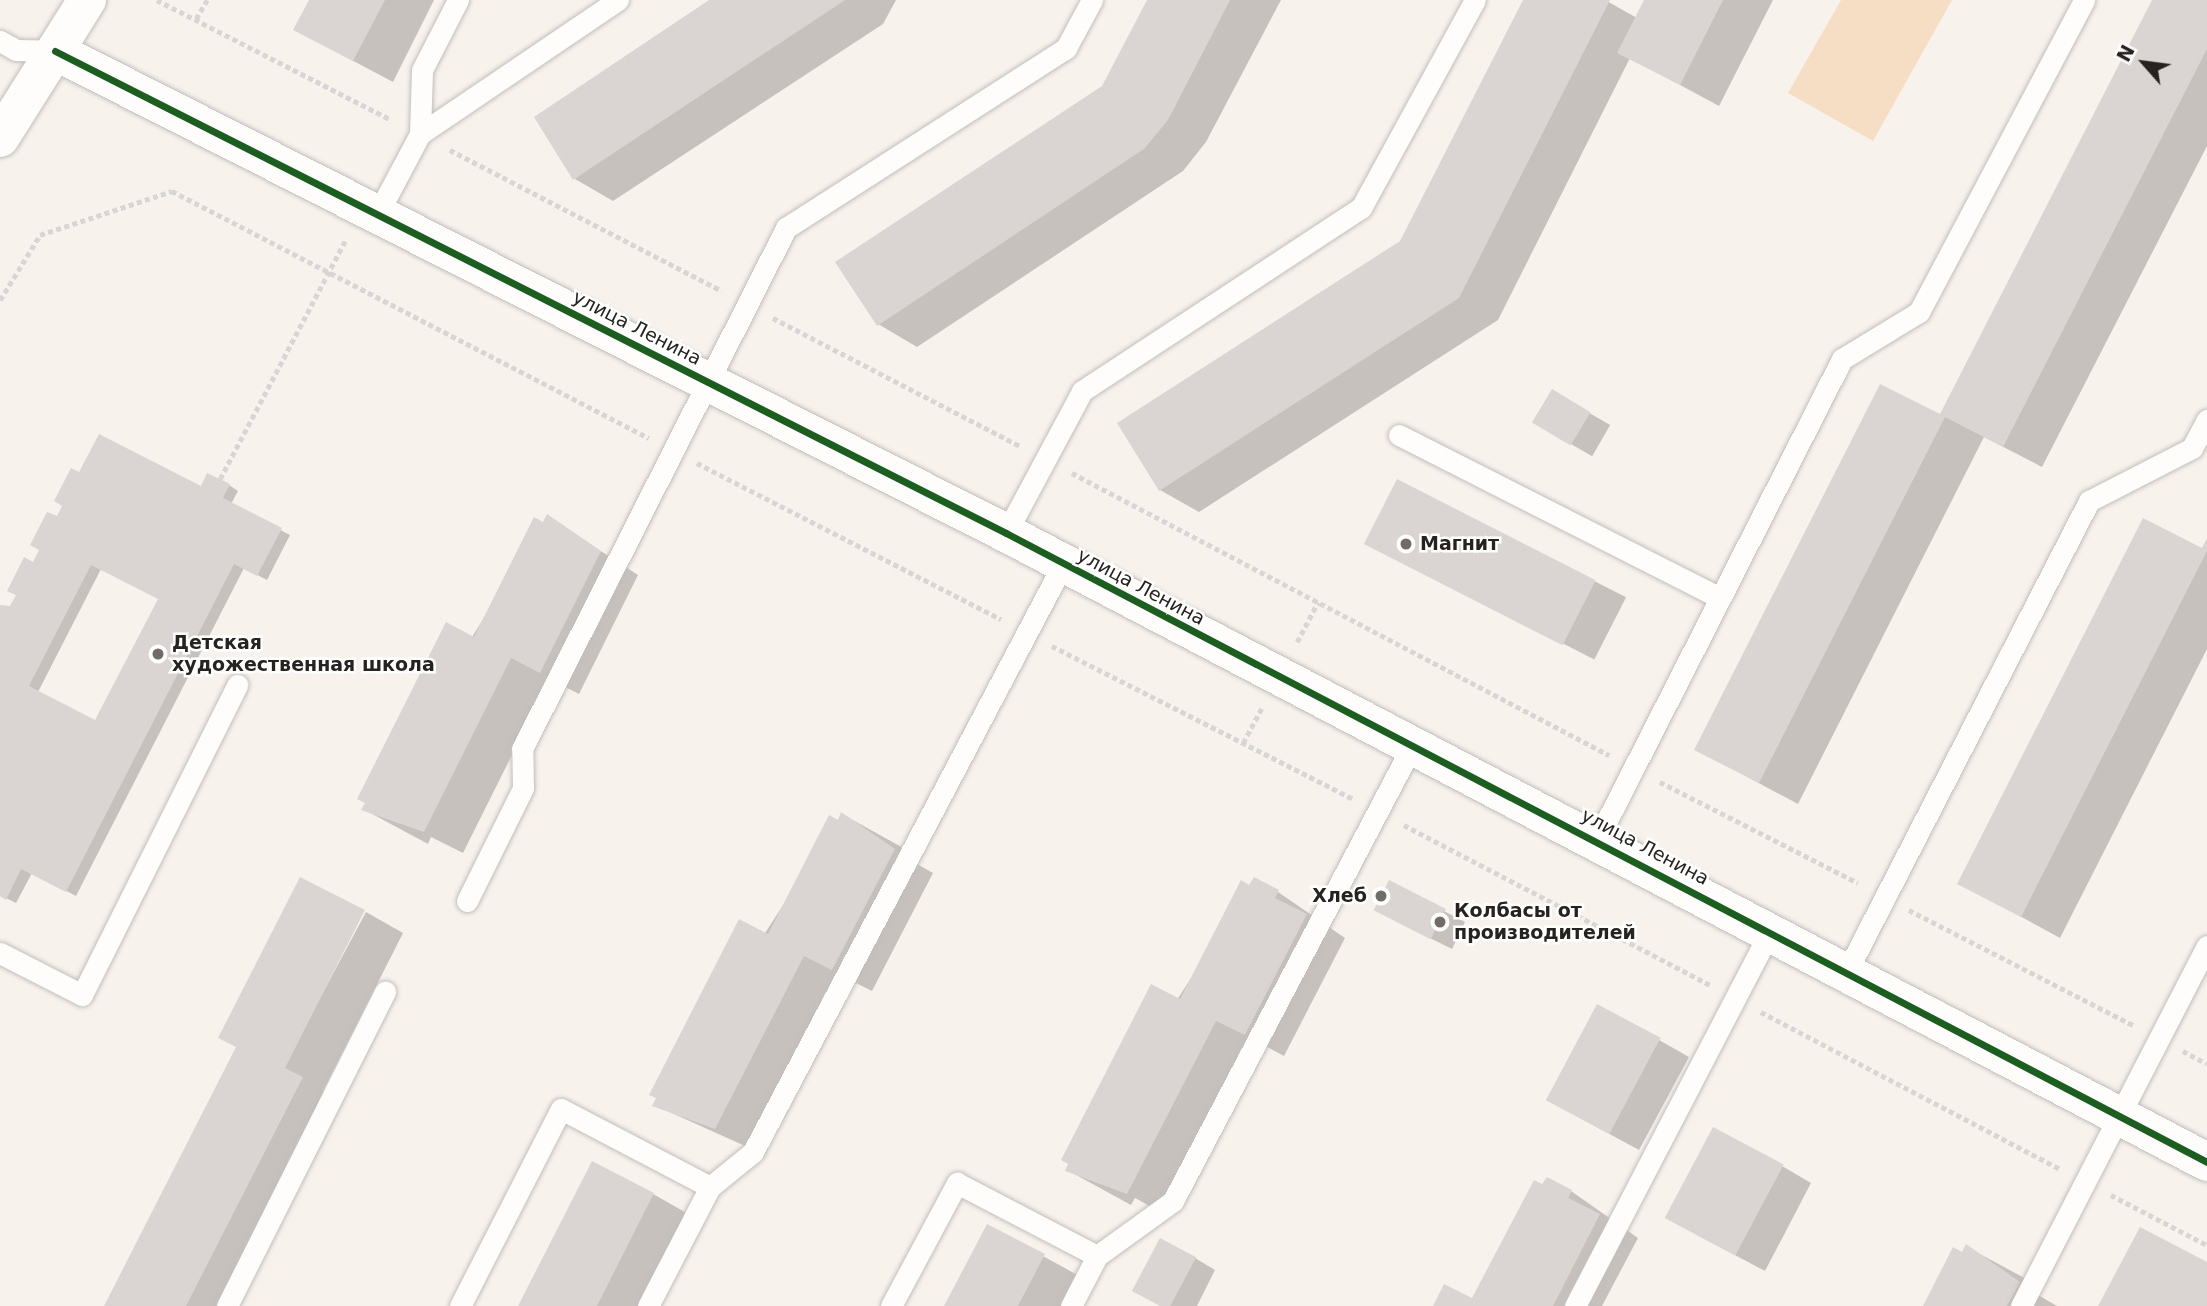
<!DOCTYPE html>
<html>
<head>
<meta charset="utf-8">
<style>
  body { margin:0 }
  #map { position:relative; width:2207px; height:1306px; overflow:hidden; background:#f8f2ed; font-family:"DejaVu Sans",sans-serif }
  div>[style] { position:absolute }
  .green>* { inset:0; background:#f6dec5 }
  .shadow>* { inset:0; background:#0003; transform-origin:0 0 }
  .building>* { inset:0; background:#dad5d2; transform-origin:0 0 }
  .path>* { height:4.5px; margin-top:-2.25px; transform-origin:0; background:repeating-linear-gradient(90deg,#d8d6d5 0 5px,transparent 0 8.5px) }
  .roads { filter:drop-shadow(0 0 2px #c2beba) drop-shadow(0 0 2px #c2beba) }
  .service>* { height:21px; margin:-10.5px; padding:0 10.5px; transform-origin:10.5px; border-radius:10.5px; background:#fefdfc }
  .minor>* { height:38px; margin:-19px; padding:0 19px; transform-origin:19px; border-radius:19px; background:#fefdfc }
  .tertiary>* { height:38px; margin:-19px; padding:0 19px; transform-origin:19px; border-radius:19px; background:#fefdfc }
  .cycleway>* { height:7px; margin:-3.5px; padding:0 3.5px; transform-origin:3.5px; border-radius:3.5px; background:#1b5e20 }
  .dots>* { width:19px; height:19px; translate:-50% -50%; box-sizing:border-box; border:4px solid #fff; border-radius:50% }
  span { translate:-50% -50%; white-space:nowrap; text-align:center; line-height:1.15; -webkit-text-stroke:5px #fff; paint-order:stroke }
  .street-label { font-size:19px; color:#26221f }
  .poi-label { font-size:19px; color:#26221f; font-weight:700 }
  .left { translate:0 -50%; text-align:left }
  .right { translate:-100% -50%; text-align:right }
  .north { position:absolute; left:2109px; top:28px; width:70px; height:70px; -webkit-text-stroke:5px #fff; paint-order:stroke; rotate:298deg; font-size:19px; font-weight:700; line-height:28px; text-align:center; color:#26221f }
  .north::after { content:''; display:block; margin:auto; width:24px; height:32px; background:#26221f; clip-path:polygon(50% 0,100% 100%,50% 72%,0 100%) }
</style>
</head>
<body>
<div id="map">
  <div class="green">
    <i style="clip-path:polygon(1841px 0,1952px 0,1873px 141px,1788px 93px)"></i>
  </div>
  <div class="shadow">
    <i style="clip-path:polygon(311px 0,434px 0,393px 82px,295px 30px)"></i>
    <i style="clip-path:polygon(712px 0,896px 0,883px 24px,613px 201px,575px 179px)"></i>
    <i style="clip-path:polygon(1149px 0,1281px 0,1206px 142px,1183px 171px,917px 347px,878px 324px,1103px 87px)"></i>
    <i style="clip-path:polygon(1525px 0,1605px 0,1637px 18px,1646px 0,1773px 0,1719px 106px,1630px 58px,1498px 320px,1199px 512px,1160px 490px,1401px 242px)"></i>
    <i style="clip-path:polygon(2154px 0,2207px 0,2207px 146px,2042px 467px,1984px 437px,1798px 804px,1697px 750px,1940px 417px)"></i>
    <i style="left:1553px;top:392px;width:66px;height:36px;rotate:30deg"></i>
    <i style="clip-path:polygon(evenodd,80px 474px,202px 489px,229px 485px,238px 491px,231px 504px,290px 535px,267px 580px,244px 568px,76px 896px,32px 873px,16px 903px,0 895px,0 609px,11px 609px,80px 474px,101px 569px,160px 598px,96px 722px,38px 692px,101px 569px)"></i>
    <i style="left:1398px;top:481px;width:256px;height:70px;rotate:27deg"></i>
    <i style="clip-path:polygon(548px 517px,638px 575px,579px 694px,550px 679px,463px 853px,431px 837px,428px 844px,363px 809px)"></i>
    <i style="clip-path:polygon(2207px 542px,2207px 649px,2060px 938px,1959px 883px)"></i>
    <i style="clip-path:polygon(842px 814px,905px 849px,901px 855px,933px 873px,872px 991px,844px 977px,754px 1150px,654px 1105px)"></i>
    <i style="clip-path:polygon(301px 879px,279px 1075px,366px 912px,403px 933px,323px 1091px,340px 1101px,236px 1306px,106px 1306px,238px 1047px)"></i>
    <i style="clip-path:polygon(1390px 883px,1465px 922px,1452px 949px,1396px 921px)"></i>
    <i style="clip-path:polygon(1250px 887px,1278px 892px,1345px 938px,1284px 1056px,1256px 1041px,1166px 1215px,1135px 1198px,1131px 1205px,1067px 1170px)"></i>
    <i style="clip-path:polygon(1659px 1040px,1689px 1057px,1639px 1150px,1578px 1117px)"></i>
    <i style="clip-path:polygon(1782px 1166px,1811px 1183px,1765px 1271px,1697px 1235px)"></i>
    <i style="clip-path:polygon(1571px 1191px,1638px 1238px,1602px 1306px,1435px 1306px,1473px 1301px)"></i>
    <i style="clip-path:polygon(653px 1194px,692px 1216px,646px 1306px,520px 1306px)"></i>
    <i style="clip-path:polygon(988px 1226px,1083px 1278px,1068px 1306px,946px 1306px)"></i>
    <i style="clip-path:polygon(1967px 1247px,2030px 1281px,2026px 1288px,2057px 1306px,1925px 1306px)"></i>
    <i style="clip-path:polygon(1195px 1258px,1215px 1270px,1197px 1306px,1161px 1306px,1135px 1291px)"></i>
  </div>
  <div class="building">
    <i style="clip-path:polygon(309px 0,385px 0,353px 61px,293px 30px)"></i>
    <i style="clip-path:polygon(709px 0,845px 0,573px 180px,534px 117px)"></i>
    <i style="clip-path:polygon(1147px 0,1230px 0,1168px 120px,1144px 149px,877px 326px,835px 262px,1102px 86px)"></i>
    <i style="clip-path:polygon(1523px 0,1610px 0,1459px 298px,1159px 491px,1117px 423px,1400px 241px)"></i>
    <i style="clip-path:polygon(1644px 0,1723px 0,1680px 85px,1617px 53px)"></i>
    <i style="clip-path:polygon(2152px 0,2207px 0,2207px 49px,2003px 447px,1945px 417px,1759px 783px,1694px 750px,1880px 384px,1940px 414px)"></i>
    <i style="left:1552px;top:389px;width:45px;height:39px;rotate:31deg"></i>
    <i style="clip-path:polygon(evenodd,99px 434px,201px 486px,207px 473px,230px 484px,223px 498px,282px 528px,257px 576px,234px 564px,66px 892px,21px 869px,6px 900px,0 896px,0 605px,10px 606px,16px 595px,7px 591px,24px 557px,33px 562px,39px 550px,30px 545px,47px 512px,57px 516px,62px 506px,54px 501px,71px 468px,79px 472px,99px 434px,91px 565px,158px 599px,95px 720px,29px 686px,91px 565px)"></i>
    <i style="left:1397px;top:479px;width:223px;height:73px;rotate:27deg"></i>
    <i style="clip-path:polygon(547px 514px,601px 551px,540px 673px,511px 658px,424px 832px,361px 810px,365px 803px,357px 799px,446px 622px,474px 637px,534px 517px,543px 522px)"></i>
    <i style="clip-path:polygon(2143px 518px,2202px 548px,2207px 538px,2207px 551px,2021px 917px,1957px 884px)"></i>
    <i style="clip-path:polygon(841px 812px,895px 849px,832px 970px,804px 956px,715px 1129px,652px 1106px,656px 1098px,649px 1095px,739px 919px,768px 934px,829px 815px,838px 820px)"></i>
    <i style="clip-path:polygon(300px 877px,365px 910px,285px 1068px,303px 1077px,186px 1306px,104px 1306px,236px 1047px,218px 1038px)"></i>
    <i style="clip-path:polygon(1254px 877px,1279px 890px,1275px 898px,1307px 914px,1245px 1035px,1216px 1021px,1127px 1194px,1065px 1171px,1068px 1164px,1061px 1160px,1151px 984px,1180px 999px,1241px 880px,1249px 885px)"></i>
    <i style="left:1389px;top:880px;width:64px;height:34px;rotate:27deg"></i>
    <i style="left:1597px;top:1004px;width:72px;height:109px;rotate:28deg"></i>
    <i style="left:1713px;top:1127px;width:80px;height:103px;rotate:28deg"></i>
    <i style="clip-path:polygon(592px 1161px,654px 1193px,597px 1306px,518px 1306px)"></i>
    <i style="clip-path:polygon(1547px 1177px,1572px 1190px,1568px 1198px,1600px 1214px,1553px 1306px,1433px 1306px,1444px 1284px,1472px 1298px,1534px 1180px,1542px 1184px)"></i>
    <i style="clip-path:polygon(987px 1224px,1045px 1254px,1018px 1306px,944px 1306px)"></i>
    <i style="clip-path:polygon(2140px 1227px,2207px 1262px,2207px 1306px,2098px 1306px)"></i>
    <i style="left:1160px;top:1238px;width:41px;height:60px;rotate:28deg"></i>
    <i style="clip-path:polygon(1966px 1244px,2020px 1282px,2007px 1306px,1923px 1306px,1953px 1247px,1962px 1252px)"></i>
  </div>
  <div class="path">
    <i style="left:157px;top:0;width:262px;rotate:27.1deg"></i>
    <i style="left:196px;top:19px;width:22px;rotate:-60deg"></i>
    <i style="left:450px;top:150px;width:306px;rotate:27.4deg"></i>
    <i style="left:0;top:300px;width:76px;rotate:-58.4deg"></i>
    <i style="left:40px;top:235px;width:139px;rotate:-18.4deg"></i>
    <i style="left:172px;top:191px;width:537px;rotate:27.38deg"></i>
    <i style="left:773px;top:318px;width:278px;rotate:27.4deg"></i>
    <i style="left:697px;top:463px;width:342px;rotate:27.2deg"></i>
    <i style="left:1072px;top:473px;width:607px;rotate:27.71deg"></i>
    <i style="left:220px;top:479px;width:271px;rotate:-62.3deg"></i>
    <i style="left:1297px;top:642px;width:45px;rotate:-62.3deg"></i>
    <i style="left:1052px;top:646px;width:338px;rotate:26.9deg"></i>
    <i style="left:1243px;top:743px;width:40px;rotate:-62deg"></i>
    <i style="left:1660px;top:782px;width:222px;rotate:27deg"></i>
    <i style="left:1404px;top:825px;width:345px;rotate:27.6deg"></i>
    <i style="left:1909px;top:910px;width:254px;rotate:27.2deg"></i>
    <i style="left:1761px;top:1012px;width:338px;rotate:27.7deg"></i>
    <i style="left:2183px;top:1051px;width:27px;rotate:28deg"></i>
    <i style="left:2111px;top:1195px;width:108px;rotate:27.5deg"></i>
  </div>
  <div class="roads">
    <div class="service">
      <i style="left:0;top:41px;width:18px;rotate:29deg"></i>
      <i style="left:16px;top:50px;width:39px;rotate:1deg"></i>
      <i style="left:420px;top:134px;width:239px;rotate:-34.1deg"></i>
      <i style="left:378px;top:213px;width:89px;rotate:-62deg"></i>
      <i style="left:420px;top:134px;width:64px;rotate:-88.2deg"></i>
      <i style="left:422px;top:70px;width:79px;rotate:-62.8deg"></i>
      <i style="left:1399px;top:435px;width:360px;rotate:26.9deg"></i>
      <i style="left:1006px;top:533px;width:161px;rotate:-61.8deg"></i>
      <i style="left:1082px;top:391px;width:334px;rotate:-33.3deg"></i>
      <i style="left:1361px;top:208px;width:237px;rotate:-61.3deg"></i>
      <i style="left:1597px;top:840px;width:540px;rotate:-63.01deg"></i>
      <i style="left:1842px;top:359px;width:90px;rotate:-31.4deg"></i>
      <i style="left:1919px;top:312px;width:353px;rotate:-62.1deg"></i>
      <i style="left:467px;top:901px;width:126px;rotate:-63.6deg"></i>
      <i style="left:523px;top:788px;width:39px;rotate:-91deg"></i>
      <i style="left:522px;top:749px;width:584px;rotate:-63.13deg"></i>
      <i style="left:786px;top:228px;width:333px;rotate:-32.7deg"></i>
      <i style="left:1066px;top:48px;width:55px;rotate:-61.6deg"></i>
      <i style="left:0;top:953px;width:92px;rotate:27.1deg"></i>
      <i style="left:82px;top:995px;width:347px;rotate:-63.4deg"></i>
      <i style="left:1847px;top:971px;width:529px;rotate:-62.76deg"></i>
      <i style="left:2089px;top:501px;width:116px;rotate:-27.2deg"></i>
      <i style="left:2192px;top:448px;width:32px;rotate:-62deg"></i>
      <i style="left:227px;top:1306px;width:352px;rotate:-63.3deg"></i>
      <i style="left:460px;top:1306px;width:221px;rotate:-62.9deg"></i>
      <i style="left:561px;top:1109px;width:168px;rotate:27.6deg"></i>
      <i style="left:648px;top:1306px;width:134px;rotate:-62.5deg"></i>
      <i style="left:710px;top:1187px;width:55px;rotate:-39.1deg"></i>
      <i style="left:753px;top:1152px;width:665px;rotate:-62.2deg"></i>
      <i style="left:891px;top:1306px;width:140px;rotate:-61.8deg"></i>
      <i style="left:957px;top:1183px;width:158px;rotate:27.5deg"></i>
      <i style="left:1071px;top:1306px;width:56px;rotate:-62.5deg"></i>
      <i style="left:1097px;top:1256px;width:94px;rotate:-35.9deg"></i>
      <i style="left:1173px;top:1201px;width:514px;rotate:-62.29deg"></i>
      <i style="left:1575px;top:1306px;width:423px;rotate:-62.5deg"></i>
      <i style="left:2021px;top:1306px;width:405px;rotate:-62.7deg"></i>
    </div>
    <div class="minor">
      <i style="left:0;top:138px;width:103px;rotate:-57.7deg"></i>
    </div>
    <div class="tertiary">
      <i style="left:87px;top:0;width:60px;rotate:122.1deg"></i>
      <i style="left:55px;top:51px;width:1066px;rotate:26.88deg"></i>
      <i style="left:1006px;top:533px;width:1356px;rotate:27.64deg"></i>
    </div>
  </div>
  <div class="cycleway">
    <i style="left:55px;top:51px;width:1066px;rotate:26.88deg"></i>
    <i style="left:1006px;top:533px;width:1356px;rotate:27.64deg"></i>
  </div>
  <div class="dots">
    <i style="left:1406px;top:544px;background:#706b67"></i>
    <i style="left:158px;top:654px;background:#706b67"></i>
    <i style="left:1381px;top:896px;background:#706b67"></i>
    <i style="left:1440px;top:922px;background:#706b67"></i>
  </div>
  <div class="street-label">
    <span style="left:637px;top:328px;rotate:27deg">улица Ленина</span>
    <span style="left:1141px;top:587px;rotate:28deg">улица Ленина</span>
    <span style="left:1645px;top:847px;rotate:28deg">улица Ленина</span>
  </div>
  <div class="poi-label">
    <span class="left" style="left:1420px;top:544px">Магнит</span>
    <span class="left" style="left:172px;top:654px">Детская<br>художественная школа</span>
    <span class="right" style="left:1367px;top:896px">Хлеб</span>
    <span class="left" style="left:1454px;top:922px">Колбасы от<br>производителей</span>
  </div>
  <div class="north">N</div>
</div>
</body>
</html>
